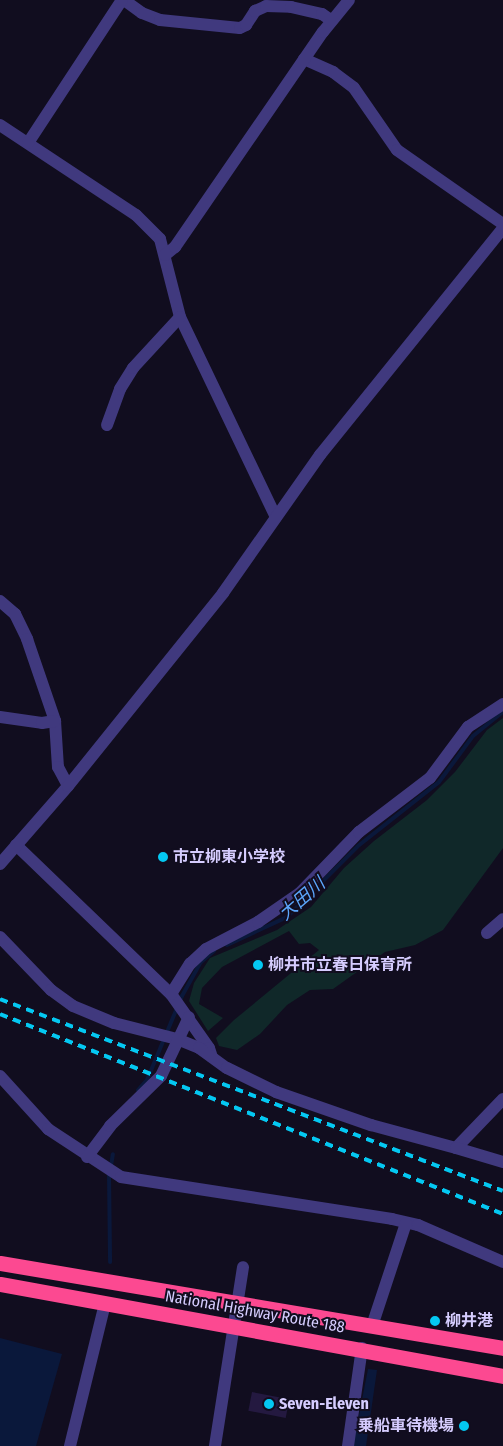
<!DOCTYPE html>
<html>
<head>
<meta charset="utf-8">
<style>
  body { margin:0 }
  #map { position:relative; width:503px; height:1446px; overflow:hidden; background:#110d1f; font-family:"Fira Sans Condensed","Noto Sans JP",sans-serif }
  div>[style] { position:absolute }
  .green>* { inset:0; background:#102829 }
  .water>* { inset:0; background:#0a183b }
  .stream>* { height:4px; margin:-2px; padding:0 2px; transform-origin:2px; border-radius:2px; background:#0a183b }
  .building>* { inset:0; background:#241940; transform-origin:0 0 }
  .minor>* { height:12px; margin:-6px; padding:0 6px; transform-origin:6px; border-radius:6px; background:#40397e }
  .highway>* { height:15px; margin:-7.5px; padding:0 7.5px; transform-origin:7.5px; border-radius:7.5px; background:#fc4991 }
  .rail>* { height:4px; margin-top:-2px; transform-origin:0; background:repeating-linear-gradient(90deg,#04c8f2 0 8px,transparent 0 14px) }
  .dots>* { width:14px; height:14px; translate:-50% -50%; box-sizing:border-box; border:2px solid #110d1f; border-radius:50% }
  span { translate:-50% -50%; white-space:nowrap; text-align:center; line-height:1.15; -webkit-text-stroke:4px #110d1f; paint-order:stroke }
  .poi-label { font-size:16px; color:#d5ccfe; font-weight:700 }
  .left { translate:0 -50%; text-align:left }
  .right { translate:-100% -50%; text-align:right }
  .street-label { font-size:16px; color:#d5ccfe }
  .water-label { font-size:18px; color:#5ca6fc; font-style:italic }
</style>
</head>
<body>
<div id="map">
  <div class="green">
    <i style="clip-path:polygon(503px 718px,503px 848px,443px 930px,415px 945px,385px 952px,333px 989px,310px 990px,287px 1005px,260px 1034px,237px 1050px,219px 1046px,216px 1038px,234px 1020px,319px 950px,310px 943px,299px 944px,289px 931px,222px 967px,202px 988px,199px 1004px,223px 1018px,208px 1031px,189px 1001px,194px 983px,210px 958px,277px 930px,311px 907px,344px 868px,374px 841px,427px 800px,455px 772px,487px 730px)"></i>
  </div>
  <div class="water">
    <i style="clip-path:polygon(0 1338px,62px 1354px,36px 1446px,0 1446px)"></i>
    <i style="clip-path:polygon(368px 1369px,377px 1370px,366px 1446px,353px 1446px)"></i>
  </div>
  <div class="stream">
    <i style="left:227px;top:945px;width:66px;rotate:-25deg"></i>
    <i style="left:287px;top:917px;width:100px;rotate:-45deg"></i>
    <i style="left:358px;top:846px;width:103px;rotate:-38.3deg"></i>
    <i style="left:439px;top:782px;width:57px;rotate:-53.5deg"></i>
    <i style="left:473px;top:736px;width:38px;rotate:-39deg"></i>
    <i style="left:138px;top:1090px;width:13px;rotate:-48deg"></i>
    <i style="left:147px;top:1080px;width:91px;rotate:-67.4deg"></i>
    <i style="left:182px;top:996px;width:39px;rotate:-61deg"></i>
    <i style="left:201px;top:962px;width:17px;rotate:-40deg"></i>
    <i style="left:111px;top:1166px;width:12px;rotate:-81deg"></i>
    <i style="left:109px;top:1174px;width:88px;rotate:89.3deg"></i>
  </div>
  <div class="building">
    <i style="left:252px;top:1392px;width:38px;height:19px;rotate:11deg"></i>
  </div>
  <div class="minor">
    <i style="left:124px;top:0;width:22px;rotate:36deg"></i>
    <i style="left:142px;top:13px;width:19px;rotate:21deg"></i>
    <i style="left:160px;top:20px;width:80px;rotate:5.7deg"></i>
    <i style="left:240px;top:28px;width:7px;rotate:-27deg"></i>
    <i style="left:246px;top:25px;width:17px;rotate:-57deg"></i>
    <i style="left:255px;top:11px;width:12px;rotate:-24deg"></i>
    <i style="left:266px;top:6px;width:25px;rotate:2deg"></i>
    <i style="left:291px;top:7px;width:32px;rotate:13deg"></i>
    <i style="left:322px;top:14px;width:11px;rotate:34deg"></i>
    <i style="left:304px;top:59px;width:32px;rotate:24deg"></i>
    <i style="left:333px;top:72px;width:26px;rotate:37deg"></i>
    <i style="left:354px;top:88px;width:75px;rotate:55.3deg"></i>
    <i style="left:397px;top:150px;width:129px;rotate:34.9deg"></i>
    <i style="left:0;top:125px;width:163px;rotate:33.5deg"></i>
    <i style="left:136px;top:215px;width:34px;rotate:45deg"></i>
    <i style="left:160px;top:239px;width:81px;rotate:75.6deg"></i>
    <i style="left:180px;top:317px;width:222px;rotate:64.4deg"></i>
    <i style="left:28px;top:143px;width:171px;rotate:-56.7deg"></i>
    <i style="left:165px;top:255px;width:13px;rotate:-39deg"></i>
    <i style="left:175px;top:247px;width:261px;rotate:-55.5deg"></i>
    <i style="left:323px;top:32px;width:41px;rotate:-50.9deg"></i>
    <i style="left:107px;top:425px;width:38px;rotate:-70deg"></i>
    <i style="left:120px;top:389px;width:25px;rotate:-58deg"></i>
    <i style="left:133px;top:368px;width:69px;rotate:-47.3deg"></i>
    <i style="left:0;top:601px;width:20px;rotate:41deg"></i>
    <i style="left:15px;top:614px;width:28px;rotate:64deg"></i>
    <i style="left:27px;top:639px;width:87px;rotate:71.1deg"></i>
    <i style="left:55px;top:721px;width:46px;rotate:86.3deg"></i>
    <i style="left:58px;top:767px;width:21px;rotate:62deg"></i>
    <i style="left:0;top:717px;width:42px;rotate:8.1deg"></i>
    <i style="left:42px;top:723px;width:13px;rotate:-9deg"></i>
    <i style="left:16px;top:845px;width:215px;rotate:43.9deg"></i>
    <i style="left:171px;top:994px;width:66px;rotate:54.9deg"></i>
    <i style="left:209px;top:1048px;width:9px;rotate:72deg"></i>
    <i style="left:0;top:864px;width:103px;rotate:-48.9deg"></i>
    <i style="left:68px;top:786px;width:248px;rotate:-51.2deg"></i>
    <i style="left:223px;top:593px;width:169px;rotate:-54.9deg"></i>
    <i style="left:320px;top:455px;width:292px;rotate:-51.1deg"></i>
    <i style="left:487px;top:933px;width:21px;rotate:-41deg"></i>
    <i style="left:0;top:937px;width:74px;rotate:46.1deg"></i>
    <i style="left:51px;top:990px;width:27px;rotate:36deg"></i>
    <i style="left:73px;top:1006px;width:44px;rotate:22.5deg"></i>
    <i style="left:114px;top:1023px;width:65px;rotate:14.3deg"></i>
    <i style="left:177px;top:1039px;width:24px;rotate:22deg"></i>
    <i style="left:199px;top:1048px;width:34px;rotate:36deg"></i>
    <i style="left:227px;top:1068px;width:55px;rotate:26.1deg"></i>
    <i style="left:276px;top:1092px;width:101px;rotate:19.2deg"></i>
    <i style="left:371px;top:1125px;width:88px;rotate:15.1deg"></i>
    <i style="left:456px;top:1148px;width:68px;rotate:-46.2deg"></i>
    <i style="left:171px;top:994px;width:36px;rotate:-58deg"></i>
    <i style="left:190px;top:964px;width:22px;rotate:-43deg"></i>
    <i style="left:206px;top:949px;width:59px;rotate:-27.4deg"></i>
    <i style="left:258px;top:922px;width:51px;rotate:-34.6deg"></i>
    <i style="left:300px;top:893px;width:85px;rotate:-46deg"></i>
    <i style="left:359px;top:832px;width:89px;rotate:-37.3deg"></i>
    <i style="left:430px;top:778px;width:64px;rotate:-53.3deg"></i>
    <i style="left:468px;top:727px;width:42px;rotate:-33.3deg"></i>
    <i style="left:0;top:1076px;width:72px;rotate:47.8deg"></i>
    <i style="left:48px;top:1129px;width:87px;rotate:33.3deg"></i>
    <i style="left:121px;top:1177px;width:274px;rotate:8.8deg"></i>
    <i style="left:392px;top:1219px;width:27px;rotate:13deg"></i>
    <i style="left:418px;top:1225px;width:93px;rotate:23.5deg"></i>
    <i style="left:456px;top:1148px;width:49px;rotate:16.6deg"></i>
    <i style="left:87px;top:1157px;width:39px;rotate:-53deg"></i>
    <i style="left:110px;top:1126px;width:71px;rotate:-44.4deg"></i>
    <i style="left:161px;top:1076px;width:65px;rotate:-64.6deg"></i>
    <i style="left:372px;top:1326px;width:108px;rotate:-71.7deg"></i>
    <i style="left:70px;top:1446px;width:147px;rotate:-76.2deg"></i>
    <i style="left:215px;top:1446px;width:181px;rotate:-81.1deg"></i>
    <i style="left:348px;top:1446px;width:99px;rotate:-81.9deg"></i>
  </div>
  <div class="highway">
    <i style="left:0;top:1263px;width:510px;rotate:9.59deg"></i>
    <i style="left:0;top:1284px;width:511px;rotate:10.36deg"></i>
  </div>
  <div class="rail">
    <i style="left:0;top:999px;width:538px;rotate:20.89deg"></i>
    <i style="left:0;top:1014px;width:541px;rotate:21.68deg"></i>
  </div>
  <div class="dots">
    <i style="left:163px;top:857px;background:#04c8f2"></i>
    <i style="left:258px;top:965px;background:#04c8f2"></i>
    <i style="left:435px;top:1321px;background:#04c8f2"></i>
    <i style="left:269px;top:1404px;background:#04c8f2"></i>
    <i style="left:464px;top:1426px;background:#04c8f2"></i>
  </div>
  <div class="poi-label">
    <span class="left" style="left:173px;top:857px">市立柳東小学校</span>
    <span class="left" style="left:268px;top:965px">柳井市立春日保育所</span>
    <span class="left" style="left:445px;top:1321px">柳井港</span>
    <span class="left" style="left:279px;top:1404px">Seven-Eleven</span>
    <span class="right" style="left:454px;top:1426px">乗船車待機場</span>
  </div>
  <div class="street-label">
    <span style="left:255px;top:1312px;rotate:10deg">National Highway Route 188</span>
  </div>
  <div class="water-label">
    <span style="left:302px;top:899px;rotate:-41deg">大田川</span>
  </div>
</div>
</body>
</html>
